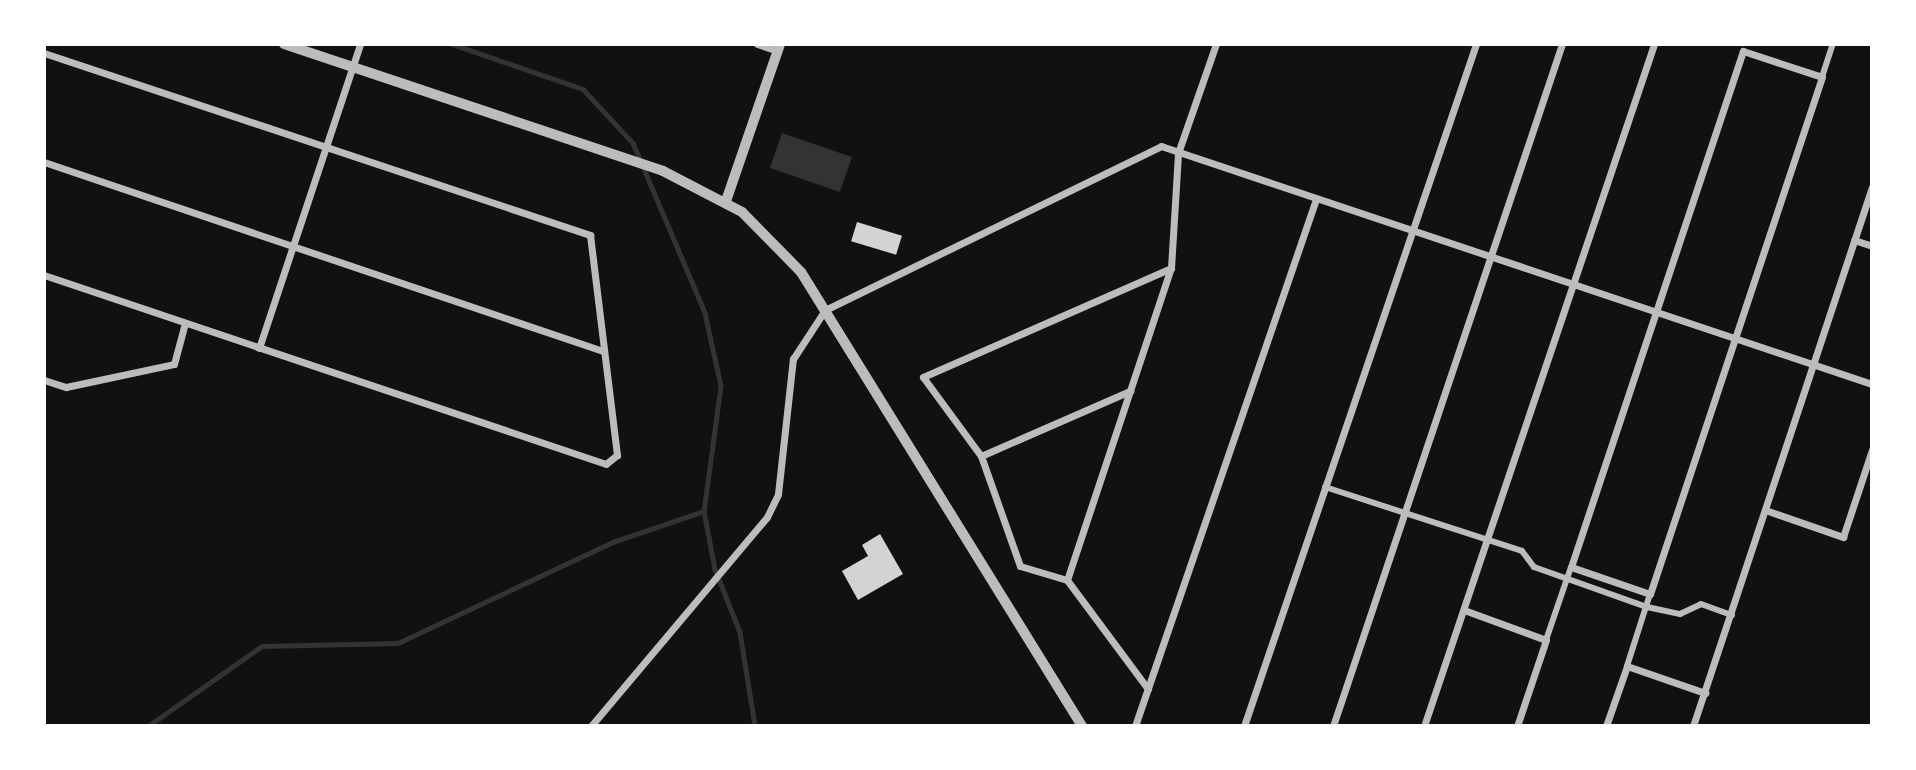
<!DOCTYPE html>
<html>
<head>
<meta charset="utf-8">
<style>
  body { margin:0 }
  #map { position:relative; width:1916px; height:770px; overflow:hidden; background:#111; font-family:Overpass,sans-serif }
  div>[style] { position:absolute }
  .water>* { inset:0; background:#333; transform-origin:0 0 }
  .stream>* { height:4.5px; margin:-2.25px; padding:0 2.25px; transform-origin:2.25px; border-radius:2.25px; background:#333 }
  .building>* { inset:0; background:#d3d3d3; transform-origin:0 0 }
  .pedestrian>* { height:6px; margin:-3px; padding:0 3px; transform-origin:3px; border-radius:3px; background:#bcbcbc }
  .minor>* { height:7px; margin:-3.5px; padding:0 3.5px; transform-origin:3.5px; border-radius:3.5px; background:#bcbcbc }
  .tertiary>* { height:10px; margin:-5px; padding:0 5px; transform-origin:5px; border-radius:5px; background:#bcbcbc }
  span { translate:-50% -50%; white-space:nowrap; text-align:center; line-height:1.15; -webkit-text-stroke:7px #fff; paint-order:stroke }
  .frame { position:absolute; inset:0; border:46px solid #fff; pointer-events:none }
</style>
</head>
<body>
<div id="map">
  <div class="water">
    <i style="left:782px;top:133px;width:74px;height:37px;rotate:19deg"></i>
  </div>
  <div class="stream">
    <i style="left:452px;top:44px;width:139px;rotate:19deg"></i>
    <i style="left:583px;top:89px;width:74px;rotate:47.2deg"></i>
    <i style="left:633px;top:143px;width:185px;rotate:67deg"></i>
    <i style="left:705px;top:313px;width:75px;rotate:77.6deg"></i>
    <i style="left:721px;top:386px;width:126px;rotate:97.7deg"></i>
    <i style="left:704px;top:511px;width:59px;rotate:79.3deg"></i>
    <i style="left:715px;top:569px;width:68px;rotate:68.4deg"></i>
    <i style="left:740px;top:632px;width:95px;rotate:80.9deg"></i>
    <i style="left:148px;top:726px;width:139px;rotate:-35.1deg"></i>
    <i style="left:262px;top:646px;width:136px;rotate:-1.3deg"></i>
    <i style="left:398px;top:643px;width:238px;rotate:-25.2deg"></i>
    <i style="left:613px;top:542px;width:96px;rotate:-18.8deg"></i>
  </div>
  <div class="building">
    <i style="left:857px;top:222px;width:47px;height:20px;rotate:17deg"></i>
    <i style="clip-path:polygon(880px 534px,903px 574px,858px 600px,842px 571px,868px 556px,862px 545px)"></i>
  </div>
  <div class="pedestrian">
    <i style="left:1822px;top:77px;width:35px;rotate:-72deg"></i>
    <i style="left:1325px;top:487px;width:207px;rotate:18deg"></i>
    <i style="left:1522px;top:551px;width:20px;rotate:53deg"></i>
    <i style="left:1534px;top:567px;width:120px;rotate:19.5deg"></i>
    <i style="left:1647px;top:607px;width:34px;rotate:12deg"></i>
    <i style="left:1680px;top:614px;width:23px;rotate:-25deg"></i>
    <i style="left:1701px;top:604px;width:33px;rotate:20deg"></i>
    <i style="left:1546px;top:640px;width:77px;rotate:-71.1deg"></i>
    <i style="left:1627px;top:666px;width:76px;rotate:-72.3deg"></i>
  </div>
  <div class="minor">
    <i style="left:757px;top:44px;width:22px;rotate:18deg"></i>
    <i style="left:1743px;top:51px;width:83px;rotate:18.2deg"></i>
    <i style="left:1822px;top:77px;width:545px;rotate:108.4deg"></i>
    <i style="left:1650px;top:594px;width:83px;rotate:-161.1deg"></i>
    <i style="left:1571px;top:567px;width:544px;rotate:-71.57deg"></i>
    <i style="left:44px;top:53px;width:576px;rotate:18.43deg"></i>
    <i style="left:590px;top:235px;width:222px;rotate:83deg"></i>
    <i style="left:617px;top:455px;width:14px;rotate:141deg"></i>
    <i style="left:606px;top:464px;width:593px;rotate:-161.41deg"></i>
    <i style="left:44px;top:162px;width:590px;rotate:18.68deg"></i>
    <i style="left:1854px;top:240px;width:19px;rotate:18deg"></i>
    <i style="left:259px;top:348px;width:320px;rotate:-71.6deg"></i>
    <i style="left:44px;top:380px;width:23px;rotate:18deg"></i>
    <i style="left:66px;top:387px;width:110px;rotate:-12deg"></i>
    <i style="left:174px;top:364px;width:42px;rotate:-75deg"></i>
    <i style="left:981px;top:456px;width:163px;rotate:-23.6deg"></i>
    <i style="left:1765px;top:510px;width:83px;rotate:19.1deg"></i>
    <i style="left:1843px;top:537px;width:92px;rotate:-71.6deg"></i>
    <i style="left:1067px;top:580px;width:329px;rotate:-71.6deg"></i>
    <i style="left:1171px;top:268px;width:115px;rotate:-86.5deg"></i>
    <i style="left:1178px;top:153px;width:115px;rotate:-70.8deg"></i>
    <i style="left:1464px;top:610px;width:87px;rotate:20.1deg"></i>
    <i style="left:1546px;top:640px;width:91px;rotate:108.6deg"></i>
    <i style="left:1148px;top:689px;width:136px;rotate:-126.6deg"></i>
    <i style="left:1067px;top:580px;width:49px;rotate:-163.4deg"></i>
    <i style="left:1020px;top:566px;width:117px;rotate:-109.5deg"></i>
    <i style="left:981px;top:456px;width:98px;rotate:-126.3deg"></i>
    <i style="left:923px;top:377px;width:271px;rotate:-23.7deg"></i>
    <i style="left:591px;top:726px;width:273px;rotate:-49.9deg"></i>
    <i style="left:767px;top:517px;width:25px;rotate:-64deg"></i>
    <i style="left:778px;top:494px;width:136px;rotate:-83.7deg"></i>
    <i style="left:793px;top:359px;width:59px;rotate:-56.9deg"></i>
    <i style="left:825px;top:310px;width:374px;rotate:-26deg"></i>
    <i style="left:1161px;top:146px;width:750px;rotate:18.51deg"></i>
    <i style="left:1135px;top:726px;width:557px;rotate:-71.04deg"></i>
    <i style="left:1244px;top:726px;width:720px;rotate:-71.21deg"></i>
    <i style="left:1333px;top:726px;width:719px;rotate:-71.44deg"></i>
    <i style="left:1424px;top:726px;width:720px;rotate:-71.36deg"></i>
    <i style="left:1606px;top:726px;width:64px;rotate:-70.7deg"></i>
    <i style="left:1627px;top:666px;width:83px;rotate:19.1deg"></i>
    <i style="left:1693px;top:726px;width:568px;rotate:-71.63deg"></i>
  </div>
  <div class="tertiary">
    <i style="left:284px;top:44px;width:400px;rotate:18.5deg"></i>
    <i style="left:663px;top:171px;width:89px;rotate:27.4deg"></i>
    <i style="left:742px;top:212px;width:84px;rotate:45.5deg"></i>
    <i style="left:801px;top:272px;width:534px;rotate:58.24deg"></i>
    <i style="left:726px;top:201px;width:166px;rotate:-71deg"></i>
  </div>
  <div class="frame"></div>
</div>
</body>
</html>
